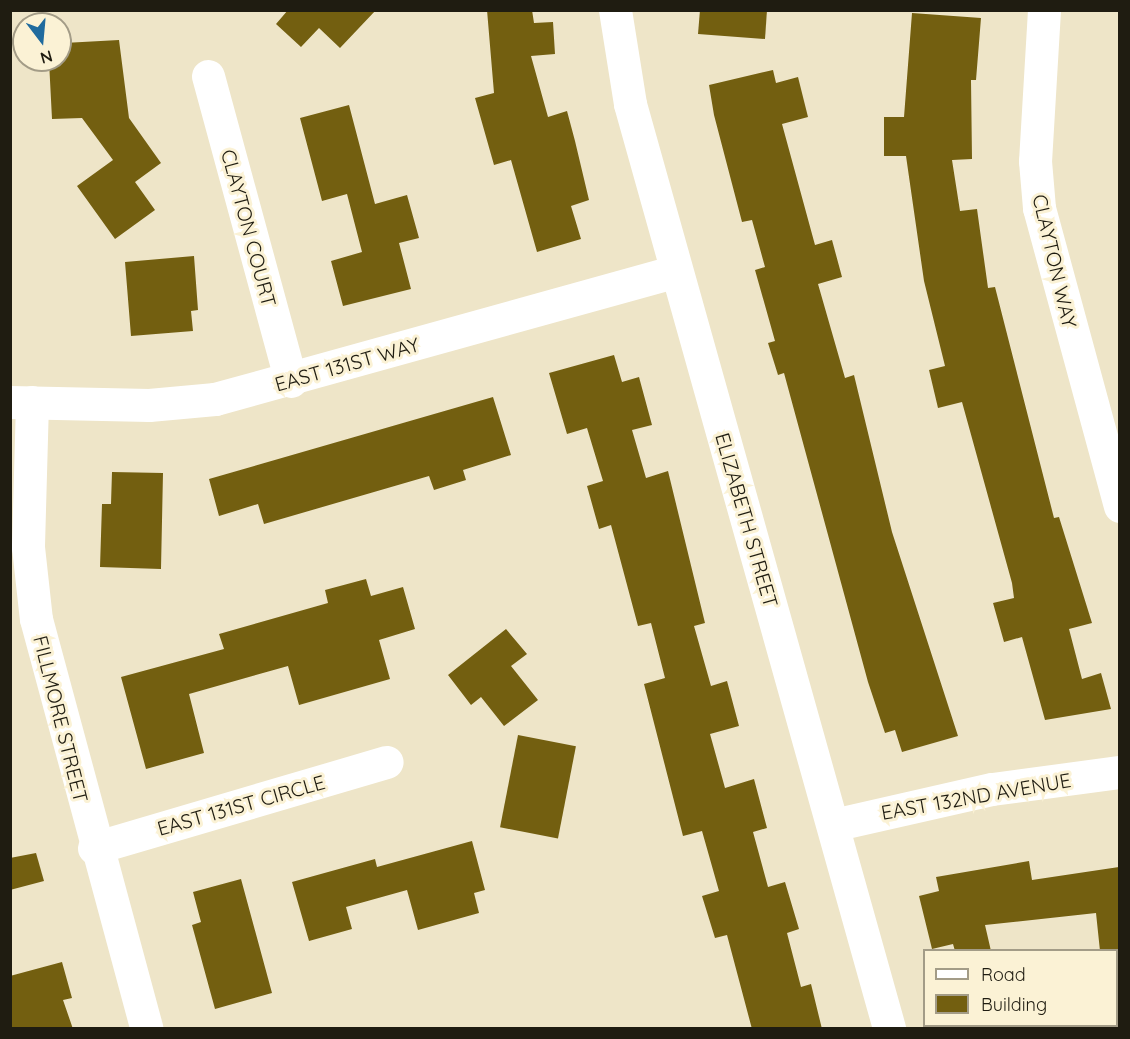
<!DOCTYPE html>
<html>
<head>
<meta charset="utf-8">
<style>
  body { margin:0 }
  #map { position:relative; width:1130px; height:1039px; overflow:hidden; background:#eee5c8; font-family:Quicksand,sans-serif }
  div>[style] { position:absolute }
  .building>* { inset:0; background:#735f10; transform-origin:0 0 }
  .minor>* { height:33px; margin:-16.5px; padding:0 16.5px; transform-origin:16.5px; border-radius:16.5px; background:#fff }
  span { translate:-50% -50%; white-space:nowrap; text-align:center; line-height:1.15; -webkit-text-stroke:6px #fbf2d5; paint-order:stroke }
  .street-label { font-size:20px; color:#1f1c11 }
  .frame { position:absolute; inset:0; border:12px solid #1f1c11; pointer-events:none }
  .legend { position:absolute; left:923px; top:949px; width:195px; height:78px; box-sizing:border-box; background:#fbf2d5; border:2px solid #a39c87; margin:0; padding:8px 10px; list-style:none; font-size:18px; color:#1f1c11 }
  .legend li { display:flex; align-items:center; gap:12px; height:30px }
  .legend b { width:30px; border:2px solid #a39c87 }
  .north { position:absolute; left:12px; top:12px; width:60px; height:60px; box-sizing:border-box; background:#fbf2d5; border:2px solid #a39c87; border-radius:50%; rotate:164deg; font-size:16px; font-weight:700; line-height:24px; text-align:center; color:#1f1c11 }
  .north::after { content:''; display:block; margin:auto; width:21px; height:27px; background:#206b9e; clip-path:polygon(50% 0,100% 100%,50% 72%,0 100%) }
</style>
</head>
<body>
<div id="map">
  <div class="building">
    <i style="clip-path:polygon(288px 10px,376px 10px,340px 48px,319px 28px,301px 47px,276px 24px)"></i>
    <i style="clip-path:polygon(487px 10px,532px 10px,534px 23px,553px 22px,555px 54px,531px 56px,548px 117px,567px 111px,575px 141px,589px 200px,571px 206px,581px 239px,537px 252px,511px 160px,494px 165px,475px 98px,494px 93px)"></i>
    <i style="clip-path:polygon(700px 10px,767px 10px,765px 39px,698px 34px)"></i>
    <i style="clip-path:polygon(912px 13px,981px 18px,976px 80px,971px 80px,972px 159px,952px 160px,960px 211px,977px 209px,988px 288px,995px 287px,1054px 518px,1059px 517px,1092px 623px,1069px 629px,1082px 679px,1101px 673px,1111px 709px,1045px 720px,1022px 637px,1004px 642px,993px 603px,1014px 598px,1012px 583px,962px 402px,938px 408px,929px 370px,945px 366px,924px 281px,906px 156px,884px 156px,884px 117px,904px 117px)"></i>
    <i style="clip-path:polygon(119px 40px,129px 118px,161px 163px,135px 182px,155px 210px,115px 239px,77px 186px,113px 160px,82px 118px,52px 119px,49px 61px,65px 61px,64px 43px)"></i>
    <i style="clip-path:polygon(773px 70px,776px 83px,798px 77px,808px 117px,782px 124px,815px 245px,832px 240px,842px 277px,818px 284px,845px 378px,854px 375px,892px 532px,958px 736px,902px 752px,895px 730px,885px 733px,868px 682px,784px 373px,778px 375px,768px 343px,775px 341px,755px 270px,765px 267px,752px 220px,742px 222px,714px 115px,709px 85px)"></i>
    <i style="clip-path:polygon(349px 105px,375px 204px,407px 195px,419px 238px,399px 243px,411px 289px,343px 306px,331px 261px,362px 252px,347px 194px,322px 201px,300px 118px)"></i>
    <i style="clip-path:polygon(194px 256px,198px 310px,191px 311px,193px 331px,131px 336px,125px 262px)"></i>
    <i style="clip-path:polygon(614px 355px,622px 382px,639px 377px,652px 425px,632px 430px,646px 478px,668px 471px,705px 623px,694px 626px,711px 686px,727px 681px,739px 726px,710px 734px,725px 788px,754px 779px,767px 828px,753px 832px,768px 887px,785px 882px,799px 929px,787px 933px,801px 987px,811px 984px,822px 1029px,752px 1029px,727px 935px,715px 938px,702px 896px,719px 891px,702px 831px,683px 836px,644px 684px,665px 678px,651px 623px,638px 626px,611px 525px,599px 529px,587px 486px,603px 481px,587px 428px,567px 434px,549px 373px)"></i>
    <i style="clip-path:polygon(493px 397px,511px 455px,463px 470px,466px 480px,434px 490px,429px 476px,264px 524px,258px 504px,219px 516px,209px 479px)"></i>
    <i style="clip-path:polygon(112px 472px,163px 473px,161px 569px,100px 567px,102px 504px,111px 504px)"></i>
    <i style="clip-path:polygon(366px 579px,371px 596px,403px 587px,415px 629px,379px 640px,390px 679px,299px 705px,288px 666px,189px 694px,204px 753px,146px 769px,121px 677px,224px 649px,219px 634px,328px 603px,325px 590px)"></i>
    <i style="clip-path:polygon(506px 629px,527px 654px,511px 666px,538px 700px,504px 726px,481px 697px,471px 705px,448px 675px)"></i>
    <i style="left:518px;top:735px;width:59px;height:94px;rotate:11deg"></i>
    <i style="clip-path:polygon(472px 841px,485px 890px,474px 893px,479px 913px,418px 930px,407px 890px,346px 907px,352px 929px,309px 941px,292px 882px,375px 859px,377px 867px)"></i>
    <i style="clip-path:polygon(36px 853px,44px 881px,10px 890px,10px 858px)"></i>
    <i style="clip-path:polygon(1029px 861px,1032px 880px,1119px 867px,1119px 970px,1116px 951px,1100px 951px,1096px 913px,985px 925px,991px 951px,955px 951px,953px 944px,932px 949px,919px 896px,939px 891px,936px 877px)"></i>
    <i style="clip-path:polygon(241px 879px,272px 993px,215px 1009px,192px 925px,201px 922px,193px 892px)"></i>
    <i style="clip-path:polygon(62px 962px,72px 998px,63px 1000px,73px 1029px,10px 1029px,10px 976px)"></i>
  </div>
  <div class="minor">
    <i style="left:615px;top:10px;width:95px;rotate:80.9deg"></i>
    <i style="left:630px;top:104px;width:960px;rotate:74.34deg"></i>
    <i style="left:1044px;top:10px;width:151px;rotate:93.4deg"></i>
    <i style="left:1035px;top:161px;width:47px;rotate:85.1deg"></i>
    <i style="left:1039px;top:208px;width:309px;rotate:74.8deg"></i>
    <i style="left:208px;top:76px;width:316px;rotate:74.8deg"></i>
    <i style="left:10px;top:402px;width:139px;rotate:1.2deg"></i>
    <i style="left:149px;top:405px;width:66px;rotate:-5.2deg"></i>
    <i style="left:215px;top:399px;width:478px;rotate:-15.5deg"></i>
    <i style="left:32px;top:402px;width:145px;rotate:91.6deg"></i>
    <i style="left:28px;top:547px;width:72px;rotate:83.7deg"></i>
    <i style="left:36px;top:619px;width:424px;rotate:74.9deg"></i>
    <i style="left:833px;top:825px;width:163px;rotate:-12.8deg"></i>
    <i style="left:992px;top:789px;width:129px;rotate:-7.6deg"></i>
    <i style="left:94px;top:848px;width:305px;rotate:-16.4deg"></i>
  </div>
  <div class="street-label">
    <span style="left:249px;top:228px;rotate:75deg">CLAYTON COURT</span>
    <span style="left:1055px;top:261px;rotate:77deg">CLAYTON WAY</span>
    <span style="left:347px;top:364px;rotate:-16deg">EAST 131ST WAY</span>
    <span style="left:747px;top:520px;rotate:74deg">ELIZABETH STREET</span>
    <span style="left:61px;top:719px;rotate:76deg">FILLMORE STREET</span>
    <span style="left:976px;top:796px;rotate:-10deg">EAST 132ND AVENUE</span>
    <span style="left:241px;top:805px;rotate:-16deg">EAST 131ST CIRCLE</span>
  </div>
  <div class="frame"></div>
  <ul class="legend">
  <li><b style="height:8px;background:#fff"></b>Road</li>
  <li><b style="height:16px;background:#735f10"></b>Building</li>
  </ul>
  <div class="north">N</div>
</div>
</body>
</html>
